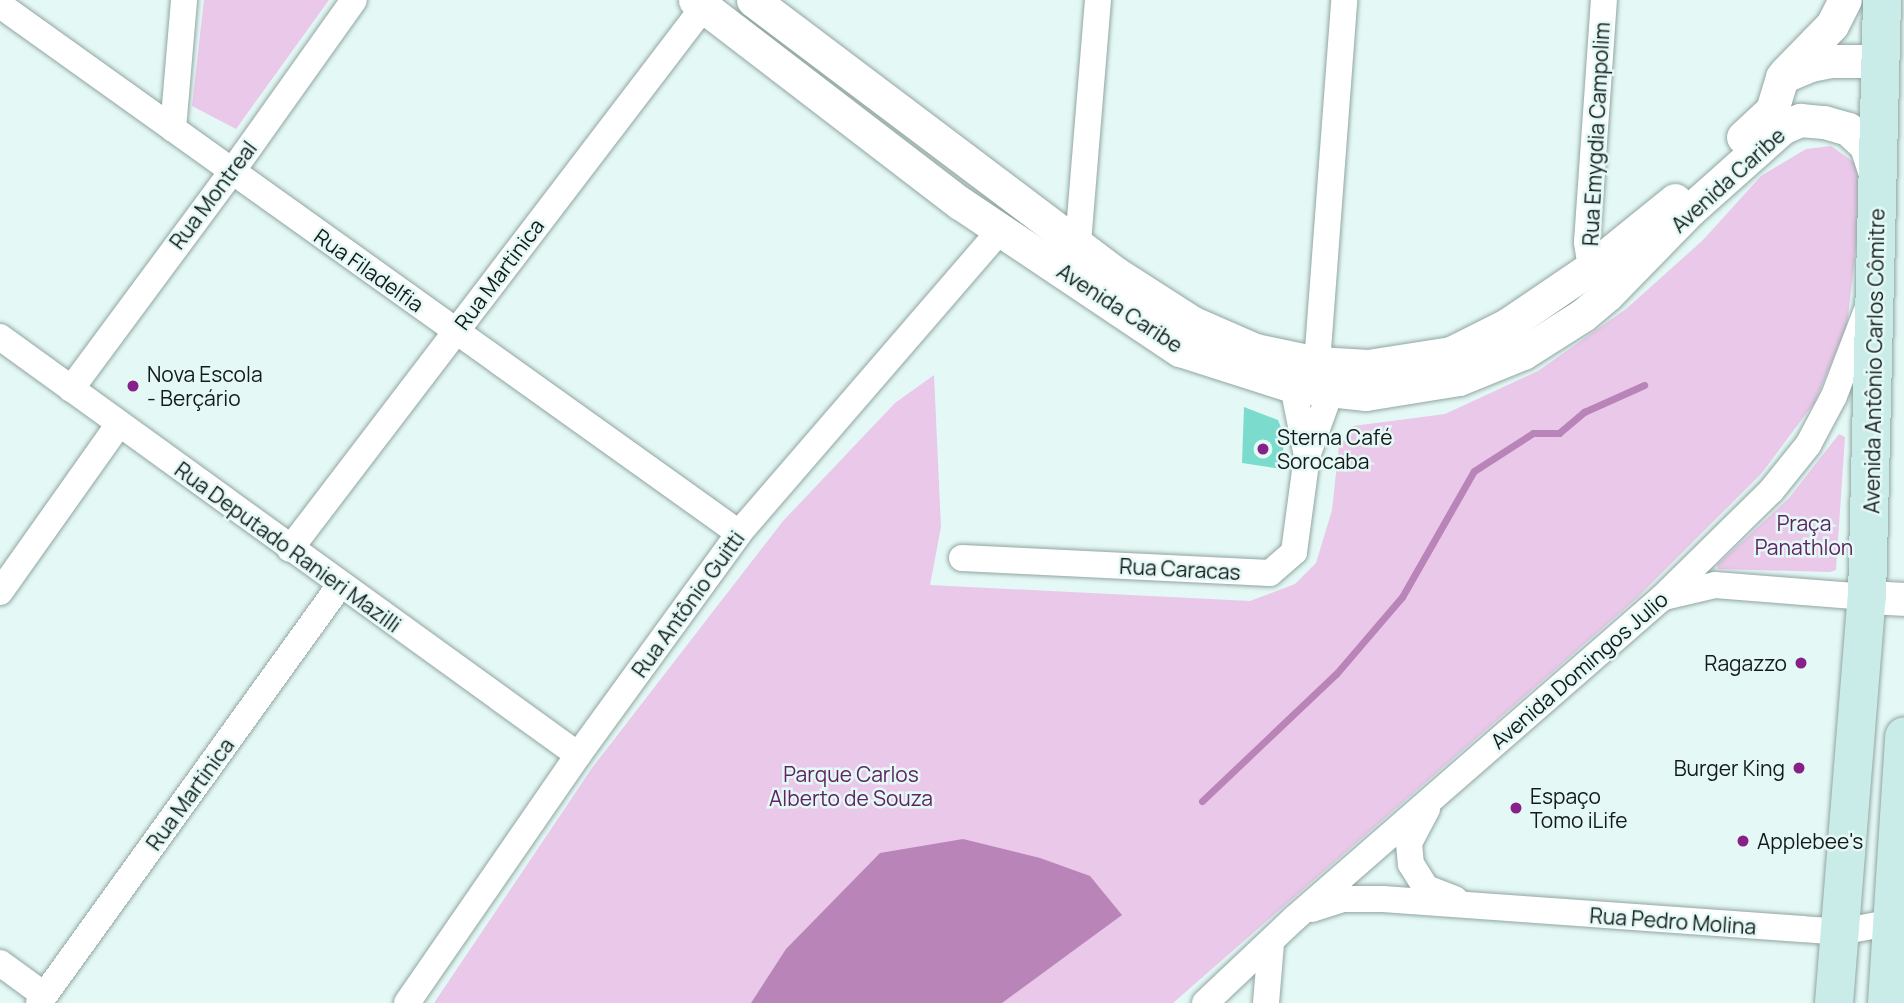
<!DOCTYPE html>
<html>
<head>
<meta charset="utf-8">
<style>
  body { margin:0 }
  #map { position:relative; width:1904px; height:1003px; overflow:hidden; background:#e4f9f6; font-family:Manrope,sans-serif }
  div>[style] { position:absolute }
  .green>* { inset:0; background:#eac8e9 }
  .water>* { inset:0; background:#b984b8 }
  .stream>* { height:7px; margin:-3.5px; padding:0 3.5px; transform-origin:3.5px; border-radius:3.5px; background:#b984b8 }
  .building>* { inset:0; background:#7bdcce }
  .roads { filter:drop-shadow(0 0 2px #91a5a1) drop-shadow(0 0 2px #91a5a1) }
  .minor>* { height:26px; margin:-13px; padding:0 13px; transform-origin:13px; border-radius:13px; background:#fff }
  .tertiary>* { height:33px; margin:-16.5px; padding:0 16.5px; transform-origin:16.5px; border-radius:16.5px; background:#fff }
  .secondary>* { height:38px; margin:-19px; padding:0 19px; transform-origin:19px; border-radius:19px; background:#caece8 }
  .dots>* { width:19px; height:19px; translate:-50% -50%; box-sizing:border-box; border:4px solid #e4f9f6; border-radius:50% }
  span { translate:-50% -50%; white-space:nowrap; text-align:center; line-height:1.15; -webkit-text-stroke:5px #e4f9f6; paint-order:stroke }
  .street-label { font-size:21px; color:#131a19 }
  .poi-label { font-size:21px; color:#131a19 }
  .left { translate:0 -50%; text-align:left }
  .right { translate:-100% -50%; text-align:right }
  .park-label { font-size:21px; color:#622363 }
</style>
</head>
<body>
<div id="map">
  <div class="green">
    <i style="clip-path:polygon(204px 0,329px 0,236px 129px,192px 106px)"></i>
    <i style="clip-path:polygon(1831px 146px,1855px 163px,1859px 175px,1857px 239px,1847px 325px,1815px 402px,1761px 474px,1637px 598px,1173px 1003px,434px 1003px,592px 768px,783px 521px,895px 403px,934px 375px,941px 527px,930px 585px,1250px 601px,1295px 584px,1316px 563px,1332px 510px,1339px 445px,1353px 426px,1445px 414px,1538px 371px,1626px 309px,1703px 240px,1761px 176px,1806px 149px)"></i>
    <i style="clip-path:polygon(1839px 434px,1845px 437px,1836px 570px,1830px 572px,1718px 569px,1717px 565px,1789px 498px)"></i>
  </div>
  <div class="water">
    <i style="clip-path:polygon(963px 839px,1040px 858px,1090px 876px,1122px 915px,1002px 1003px,751px 1003px,786px 949px,880px 853px)"></i>
  </div>
  <div class="stream">
    <i style="left:1202px;top:801px;width:185px;rotate:-43.5deg"></i>
    <i style="left:1336px;top:674px;width:101px;rotate:-49.4deg"></i>
    <i style="left:1402px;top:597px;width:145px;rotate:-60.3deg"></i>
    <i style="left:1474px;top:471px;width:70px;rotate:-32.8deg"></i>
    <i style="left:1533px;top:433px;width:26px"></i>
    <i style="left:1559px;top:433px;width:33px;rotate:-40deg"></i>
    <i style="left:1584px;top:412px;width:66px;rotate:-24.2deg"></i>
  </div>
  <div class="building">
    <i style="clip-path:polygon(1244px 407px,1278px 420px,1284px 435px,1282px 469px,1242px 463px)"></i>
  </div>
  <div class="roads">
    <div class="minor">
      <i style="left:0;top:5px;width:908px;rotate:35.55deg"></i>
      <i style="left:173px;top:129px;width:129px;rotate:-85.1deg"></i>
      <i style="left:1078px;top:243px;width:244px;rotate:-85.3deg"></i>
      <i style="left:1599px;top:282px;width:16px;rotate:-120deg"></i>
      <i style="left:1591px;top:268px;width:26px;rotate:-99deg"></i>
      <i style="left:1587px;top:242px;width:243px;rotate:-86deg"></i>
      <i style="left:0;top:337px;width:713px;rotate:35.87deg"></i>
      <i style="left:1317px;top:363px;width:364px;rotate:-85.7deg"></i>
      <i style="left:1293px;top:386px;width:71px;rotate:78.7deg"></i>
      <i style="left:71px;top:389px;width:269px;rotate:-53.5deg"></i>
      <i style="left:231px;top:173px;width:212px;rotate:-54.6deg"></i>
      <i style="left:290px;top:549px;width:691px;rotate:-52.65deg"></i>
      <i style="left:962px;top:558px;width:308px;rotate:2.8deg"></i>
      <i style="left:1270px;top:573px;width:32px;rotate:-41deg"></i>
      <i style="left:1294px;top:552px;width:97px;rotate:-82.3deg"></i>
      <i style="left:1307px;top:456px;width:70px;rotate:-70deg"></i>
      <i style="left:0;top:592px;width:206px;rotate:-54.7deg"></i>
      <i style="left:1668px;top:596px;width:48px;rotate:-13.2deg"></i>
      <i style="left:1715px;top:585px;width:152px;rotate:4.5deg"></i>
      <i style="left:1427px;top:809px;width:38px;rotate:118deg"></i>
      <i style="left:1409px;top:843px;width:21px;rotate:85deg"></i>
      <i style="left:1411px;top:864px;width:28px;rotate:58deg"></i>
      <i style="left:1426px;top:888px;width:31px;rotate:21deg"></i>
      <i style="left:1312px;top:909px;width:32px;rotate:-18deg"></i>
      <i style="left:1342px;top:899px;width:41px"></i>
      <i style="left:1383px;top:899px;width:458px;rotate:4.1deg"></i>
      <i style="left:1840px;top:932px;width:65px;rotate:-10.6deg"></i>
      <i style="left:0;top:963px;width:54px;rotate:36deg"></i>
      <i style="left:39px;top:1003px;width:515px;rotate:-54.24deg"></i>
      <i style="left:407px;top:1003px;width:301px;rotate:-55.4deg"></i>
      <i style="left:578px;top:755px;width:274px;rotate:-54deg"></i>
      <i style="left:739px;top:533px;width:401px;rotate:-49.2deg"></i>
      <i style="left:1205px;top:1003px;width:124px;rotate:-43.4deg"></i>
      <i style="left:1295px;top:918px;width:486px;rotate:-41.1deg"></i>
      <i style="left:1661px;top:599px;width:154px;rotate:-44.5deg"></i>
      <i style="left:1771px;top:491px;width:59px;rotate:-51.2deg"></i>
      <i style="left:1808px;top:445px;width:55px;rotate:-62deg"></i>
      <i style="left:1834px;top:396px;width:90px;rotate:-69.1deg"></i>
      <i style="left:1266px;top:1003px;width:59px;rotate:-85.2deg"></i>
    </div>
    <div class="tertiary">
      <i style="left:695px;top:0;width:334px;rotate:37.5deg"></i>
      <i style="left:960px;top:203px;width:265px;rotate:33.8deg"></i>
      <i style="left:1180px;top:350px;width:119px;rotate:17.7deg"></i>
      <i style="left:1293px;top:386px;width:73px;rotate:6.3deg"></i>
      <i style="left:1366px;top:394px;width:94px;rotate:-9.2deg"></i>
      <i style="left:1459px;top:379px;width:69px;rotate:-22.1deg"></i>
      <i style="left:1523px;top:353px;width:71px;rotate:-32.3deg"></i>
      <i style="left:1583px;top:315px;width:31px;rotate:-40deg"></i>
      <i style="left:1607px;top:295px;width:119px;rotate:-45.7deg"></i>
      <i style="left:1690px;top:210px;width:123px;rotate:-41.7deg"></i>
      <i style="left:1782px;top:128px;width:20px;rotate:-24deg"></i>
      <i style="left:1800px;top:120px;width:24px;rotate:5deg"></i>
      <i style="left:1824px;top:122px;width:25px;rotate:16deg"></i>
      <i style="left:1848px;top:129px;width:25px;rotate:43deg"></i>
      <i style="left:1866px;top:146px;width:35px;rotate:72deg"></i>
      <i style="left:753px;top:0;width:453px;rotate:37deg"></i>
      <i style="left:1115px;top:273px;width:93px;rotate:32.7deg"></i>
      <i style="left:1193px;top:323px;width:68px;rotate:23.5deg"></i>
      <i style="left:1255px;top:350px;width:63px;rotate:11.8deg"></i>
      <i style="left:1317px;top:363px;width:51px;rotate:3.4deg"></i>
      <i style="left:1368px;top:366px;width:84px;rotate:-8.9deg"></i>
      <i style="left:1451px;top:353px;width:63px;rotate:-26.6deg"></i>
      <i style="left:1507px;top:325px;width:102px;rotate:-34.2deg"></i>
      <i style="left:1591px;top:268px;width:108px;rotate:-39deg"></i>
      <i style="left:1785px;top:73px;width:67px;rotate:-45.6deg"></i>
      <i style="left:1832px;top:25px;width:28px;rotate:-63deg"></i>
      <i style="left:1743px;top:137px;width:40px;rotate:-43deg"></i>
      <i style="left:1772px;top:110px;width:34px;rotate:-73deg"></i>
      <i style="left:1782px;top:77px;width:30px;rotate:-23deg"></i>
      <i style="left:1810px;top:65px;width:21px;rotate:-11deg"></i>
      <i style="left:1831px;top:61px;width:49px"></i>
      <i style="left:1867px;top:597px;width:37px;rotate:3deg"></i>
    </div>
    <div class="secondary">
      <i style="left:1834px;top:1003px;width:407px;rotate:-85.4deg"></i>
      <i style="left:1867px;top:597px;width:597px;rotate:-88.56deg"></i>
      <i style="left:1887px;top:1003px;width:267px;rotate:-86.3deg"></i>
    </div>
  </div>
  <div class="dots">
    <i style="left:133px;top:386px;background:#872189"></i>
    <i style="left:1263px;top:449px;background:#872189"></i>
    <i style="left:1801px;top:663px;background:#872189"></i>
    <i style="left:1799px;top:768px;background:#872189"></i>
    <i style="left:1516px;top:808px;background:#872189"></i>
    <i style="left:1743px;top:841px;background:#872189"></i>
  </div>
  <div class="street-label">
    <span style="left:1596px;top:134px;rotate:-87deg">Rua Emygdia Campolim</span>
    <span style="left:1728px;top:180px;rotate:-42deg">Avenida Caribe</span>
    <span style="left:213px;top:195px;rotate:-53deg">Rua Montreal</span>
    <span style="left:369px;top:270px;rotate:35deg">Rua Filadelfia</span>
    <span style="left:499px;top:274px;rotate:-53deg">Rua Martinica</span>
    <span style="left:1120px;top:308px;rotate:33deg">Avenida Caribe</span>
    <span style="left:1874px;top:361px;rotate:-89deg">Avenida Antônio Carlos Cômitre</span>
    <span style="left:288px;top:547px;rotate:36deg">Rua Deputado Ranieri Mazilli</span>
    <span style="left:1180px;top:569px;rotate:3deg">Rua Caracas</span>
    <span style="left:688px;top:604px;rotate:-54deg">Rua Antônio Guitti</span>
    <span style="left:1579px;top:670px;rotate:-41deg">Avenida Domingos Julio</span>
    <span style="left:190px;top:794px;rotate:-54deg">Rua Martinica</span>
    <span style="left:1673px;top:921px;rotate:4deg">Rua Pedro Molina</span>
  </div>
  <div class="poi-label">
    <span class="left" style="left:147px;top:386px">Nova Escola<br>- Berçário</span>
    <span class="left" style="left:1277px;top:449px">Sterna Café<br>Sorocaba</span>
    <span class="right" style="left:1787px;top:663px">Ragazzo</span>
    <span class="right" style="left:1785px;top:768px">Burger King</span>
    <span class="left" style="left:1530px;top:808px">Espaço<br>Tomo iLife</span>
    <span class="left" style="left:1757px;top:841px">Applebee's</span>
  </div>
  <div class="park-label">
    <span style="left:1804px;top:535px">Praça<br>Panathlon</span>
    <span style="left:851px;top:786px">Parque Carlos<br>Alberto de Souza</span>
  </div>
</div>
</body>
</html>
